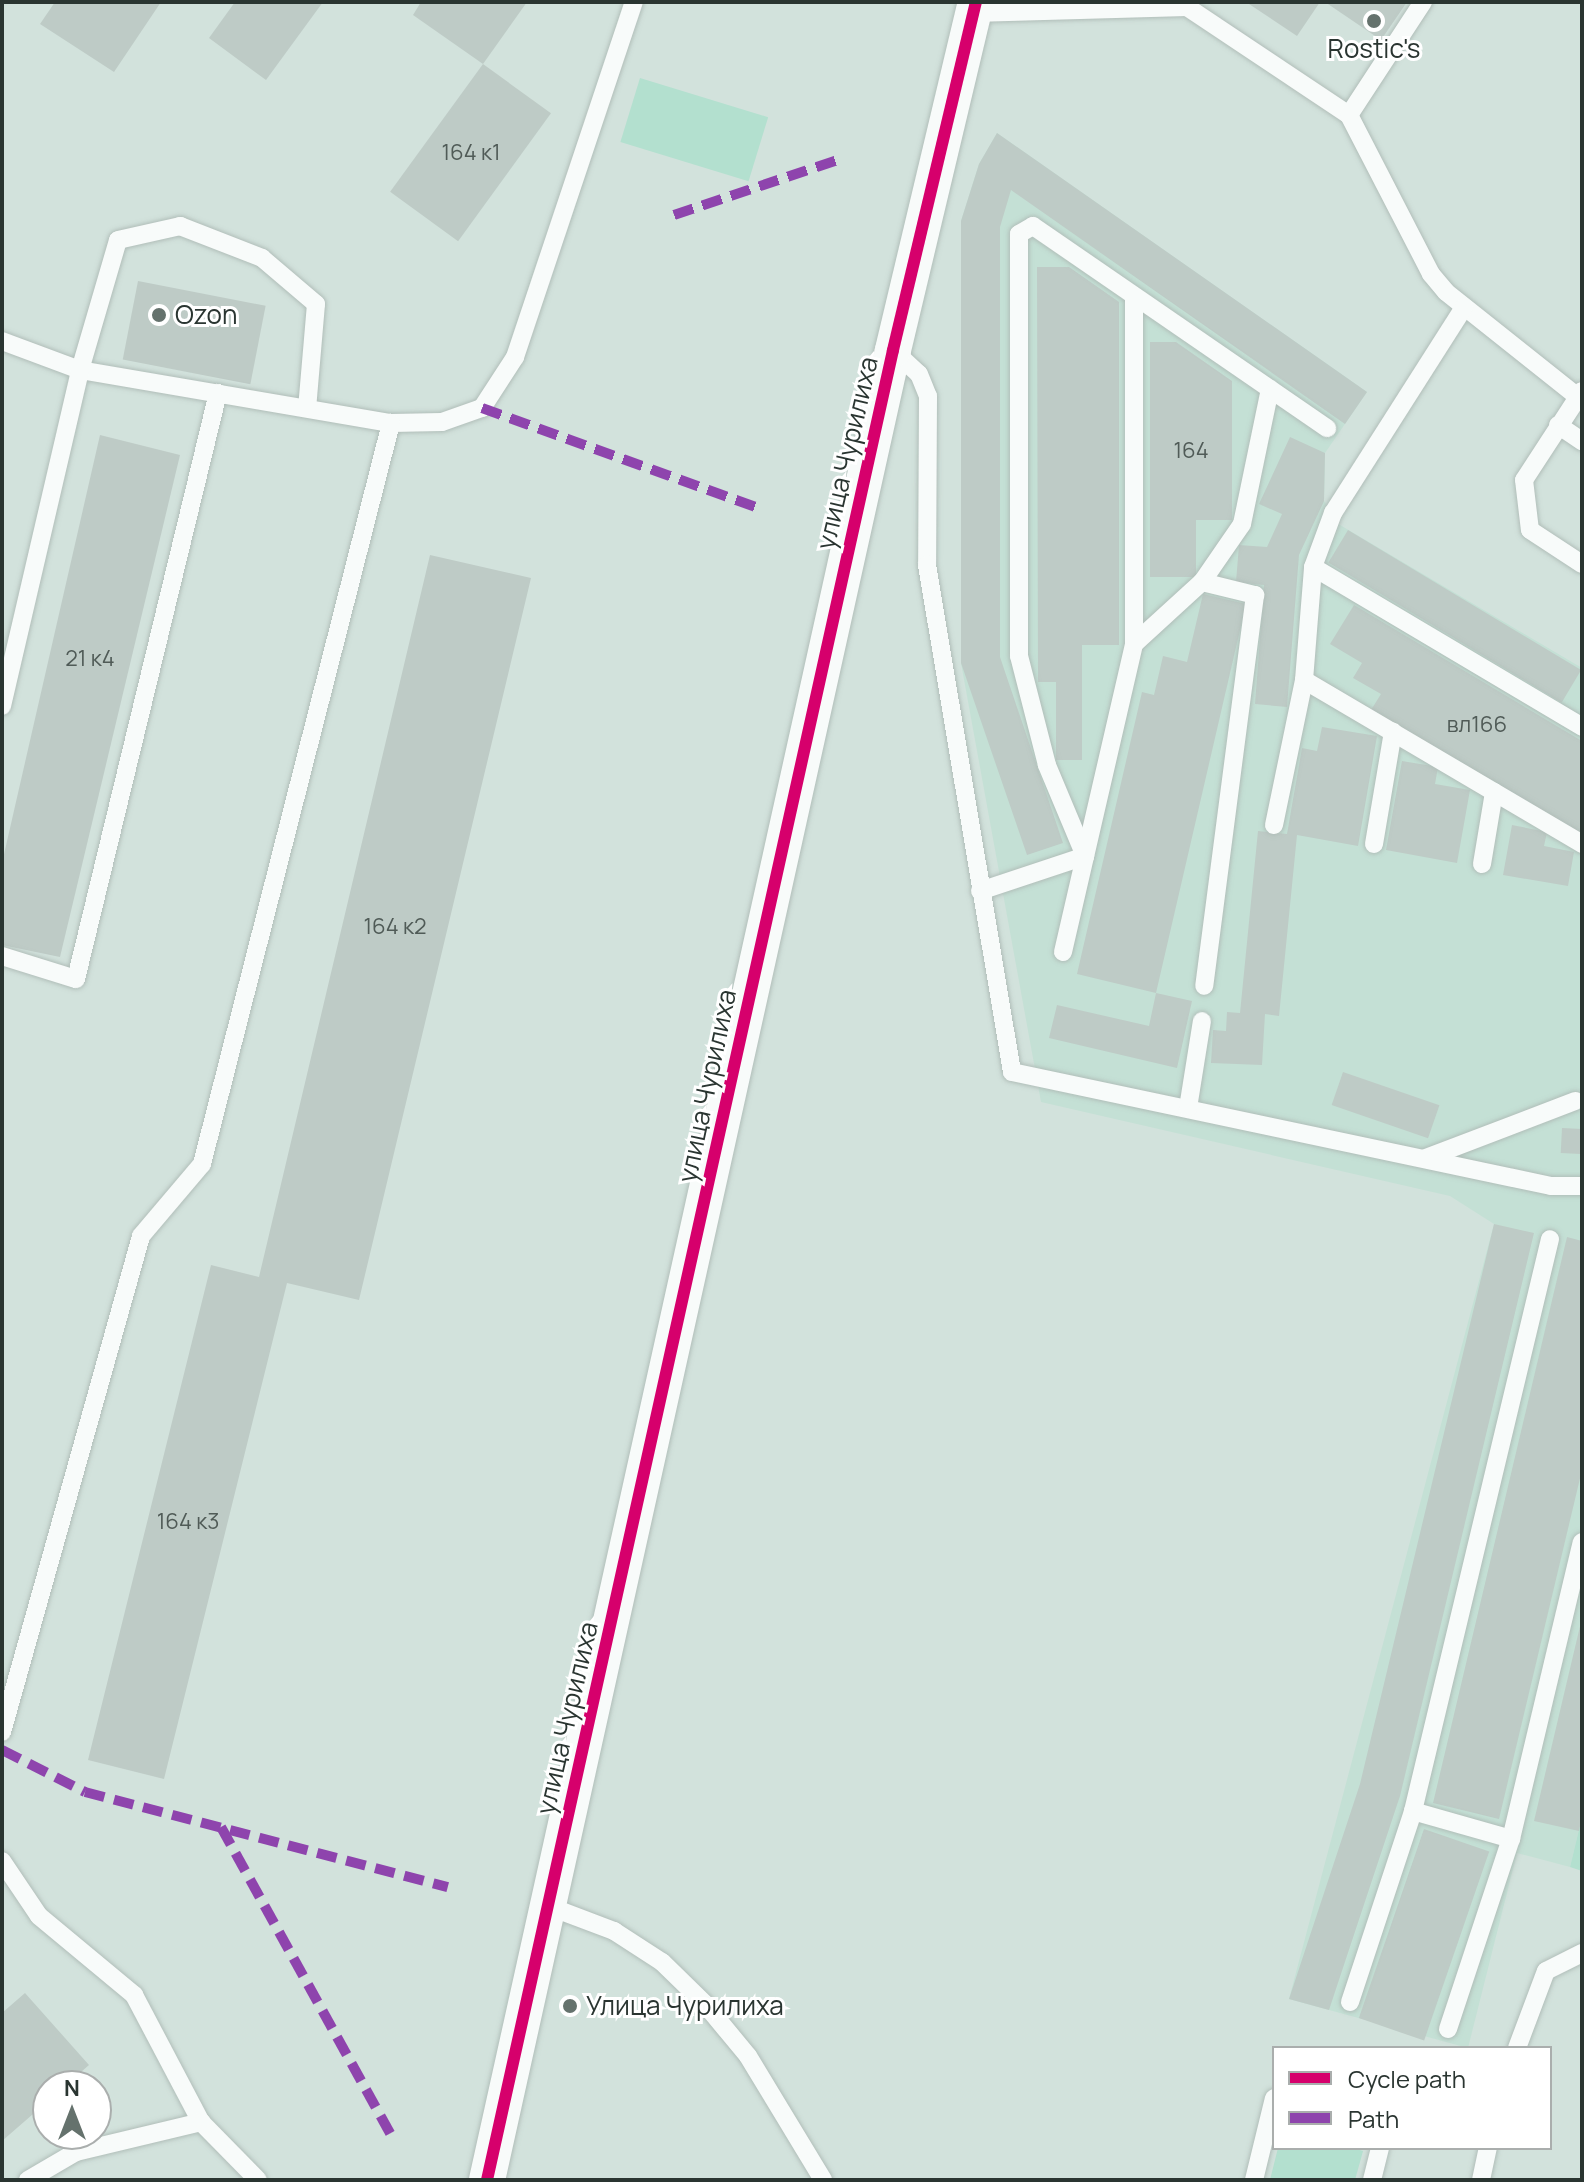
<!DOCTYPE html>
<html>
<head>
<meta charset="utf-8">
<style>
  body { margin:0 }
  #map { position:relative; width:1584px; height:2182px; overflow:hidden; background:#d2e2dc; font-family:Manrope,sans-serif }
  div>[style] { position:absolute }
  .built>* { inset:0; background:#c4e0d5 }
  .green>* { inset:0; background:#b3e0cf; transform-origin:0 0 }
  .building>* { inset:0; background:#becbc6; transform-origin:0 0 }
  .roads { filter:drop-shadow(0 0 2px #b1beb9) drop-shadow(0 0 2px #b1beb9) }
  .service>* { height:18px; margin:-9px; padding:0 9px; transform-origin:9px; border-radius:9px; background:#f8fbfa }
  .minor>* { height:36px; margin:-18px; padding:0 18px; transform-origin:18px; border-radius:18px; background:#f8fbfa }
  .quiet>* { height:10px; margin-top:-5px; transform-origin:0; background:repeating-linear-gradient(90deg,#8e44ad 0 20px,transparent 0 30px) }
  .cycleway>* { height:12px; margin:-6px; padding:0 6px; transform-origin:6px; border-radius:6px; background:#d6006c }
  .dots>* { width:22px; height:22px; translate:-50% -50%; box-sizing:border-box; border:4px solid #fff; border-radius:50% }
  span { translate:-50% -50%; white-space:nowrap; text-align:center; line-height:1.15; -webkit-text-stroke:6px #fff; paint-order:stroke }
  .number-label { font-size:22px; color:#505b57 }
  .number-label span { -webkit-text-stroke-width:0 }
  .poi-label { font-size:26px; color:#2a3531 }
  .left { translate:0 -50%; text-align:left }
  .street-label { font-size:26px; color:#2a3531 }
  .frame { position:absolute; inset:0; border:4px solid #2a3531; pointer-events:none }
  .legend { position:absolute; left:1272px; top:2046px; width:280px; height:104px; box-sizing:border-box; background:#fff; border:2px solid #aaaead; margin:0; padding:10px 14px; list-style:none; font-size:24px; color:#2a3531 }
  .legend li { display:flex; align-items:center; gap:16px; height:40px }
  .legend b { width:40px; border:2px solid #aaaead }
  .north { position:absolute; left:32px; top:2070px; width:80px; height:80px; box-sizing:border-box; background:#fff; border:2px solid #aaaead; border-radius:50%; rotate:0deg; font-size:22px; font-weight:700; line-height:32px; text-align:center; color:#2a3531 }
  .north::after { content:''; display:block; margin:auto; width:28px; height:36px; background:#65726d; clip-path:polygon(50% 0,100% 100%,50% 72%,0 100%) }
</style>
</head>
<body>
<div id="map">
  <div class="built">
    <i style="clip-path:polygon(997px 133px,1367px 392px,1325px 453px,1324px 501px,1340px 525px,1582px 668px,1582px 1817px,1570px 1867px,1517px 1853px,1468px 2048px,1289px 1999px,1494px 1224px,1450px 1196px,1041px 1102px,961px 663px,961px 221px,979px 164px)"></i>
  </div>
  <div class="green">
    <i style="left:640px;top:78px;width:134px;height:67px;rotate:17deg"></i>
    <i style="clip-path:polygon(1582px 1817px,1582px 1871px,1570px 1867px)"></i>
    <i style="clip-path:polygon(1278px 2148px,1353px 2148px,1363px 2151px,1355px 2180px,1270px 2180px)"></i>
  </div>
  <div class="building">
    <i style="clip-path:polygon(55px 2px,161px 2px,114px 72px,40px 24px)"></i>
    <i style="clip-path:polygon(235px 2px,323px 2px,266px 80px,209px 38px)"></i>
    <i style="clip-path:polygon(421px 2px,527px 2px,483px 64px,413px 15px)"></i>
    <i style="clip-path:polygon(1246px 2px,1320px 2px,1297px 36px)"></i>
    <i style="clip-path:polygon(1325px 2px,1407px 2px,1381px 40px)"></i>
    <i style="left:483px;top:64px;width:84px;height:158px;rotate:36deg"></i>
    <i style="clip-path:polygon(997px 133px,1367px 392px,1345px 424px,1011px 190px,1000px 227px,1000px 657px,1063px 843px,1027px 855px,961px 663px,961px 221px,979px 164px)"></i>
    <i style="clip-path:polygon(1037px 267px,1069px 267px,1119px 302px,1119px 645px,1082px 645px,1082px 760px,1056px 760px,1056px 682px,1038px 682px)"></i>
    <i style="left:138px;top:281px;width:130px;height:80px;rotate:11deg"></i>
    <i style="clip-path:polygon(1150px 342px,1176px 342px,1232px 381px,1232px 520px,1196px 520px,1196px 577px,1150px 577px)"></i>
    <i style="clip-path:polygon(100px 435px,180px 455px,60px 957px,2px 945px,2px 863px)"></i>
    <i style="clip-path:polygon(1290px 437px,1325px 453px,1324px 501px,1299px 555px,1287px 707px,1255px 704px,1264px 585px,1236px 582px,1239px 545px,1267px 547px,1282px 514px,1259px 504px)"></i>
    <i style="left:1348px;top:530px;width:272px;height:38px;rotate:31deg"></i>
    <i style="clip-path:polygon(430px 555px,531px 578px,359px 1300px,287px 1283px,164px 1779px,88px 1760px,211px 1265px,259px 1277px)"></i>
    <i style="clip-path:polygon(1203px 594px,1246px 604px,1156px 993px,1192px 1001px,1177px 1068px,1049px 1038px,1057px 1005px,1149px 1026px,1156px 993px,1077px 974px,1142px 692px,1154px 695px,1163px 656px,1187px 662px)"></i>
    <i style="clip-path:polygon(1354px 605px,1582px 741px,1582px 835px,1371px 710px,1381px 694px,1353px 678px,1362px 663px,1330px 644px)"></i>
    <i style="clip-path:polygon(1322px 727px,1377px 736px,1358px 846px,1297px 835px,1279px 1016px,1265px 1014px,1262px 1065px,1211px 1063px,1213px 1030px,1226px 1031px,1227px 1012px,1240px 1013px,1258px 831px,1287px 834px,1302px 748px,1317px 751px)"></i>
    <i style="clip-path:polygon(1402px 761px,1438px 767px,1435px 784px,1470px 790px,1457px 863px,1386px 850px)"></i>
    <i style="clip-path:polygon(1512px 825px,1547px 832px,1544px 846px,1574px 852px,1568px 886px,1503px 875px)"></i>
    <i style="left:1343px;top:1072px;width:102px;height:35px;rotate:19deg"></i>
    <i style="left:1562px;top:1128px;width:20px;height:25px;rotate:3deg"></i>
    <i style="clip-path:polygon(1494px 1224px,1534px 1233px,1400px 1796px,1329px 2010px,1289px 1999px,1360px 1784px)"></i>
    <i style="clip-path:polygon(1567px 1237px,1582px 1241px,1582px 1470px,1499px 1819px,1433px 1803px)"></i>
    <i style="clip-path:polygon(1581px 1622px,1582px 1817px,1579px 1831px,1534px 1821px)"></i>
    <i style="left:1424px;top:1829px;width:69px;height:200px;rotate:19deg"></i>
    <i style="clip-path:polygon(25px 1993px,89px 2065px,65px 2086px,48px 2086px,48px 2101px,2px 2141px,2px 2013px)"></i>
  </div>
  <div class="roads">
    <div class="service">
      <i style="left:973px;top:13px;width:214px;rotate:-1.6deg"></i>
      <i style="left:1187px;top:7px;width:195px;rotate:33.7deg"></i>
      <i style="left:1349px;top:115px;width:179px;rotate:62.7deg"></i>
      <i style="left:1431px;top:274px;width:23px;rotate:50deg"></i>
      <i style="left:1446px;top:292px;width:169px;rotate:38.5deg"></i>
      <i style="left:1349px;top:115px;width:135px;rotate:-56.8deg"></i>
      <i style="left:2px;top:341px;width:83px;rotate:20.4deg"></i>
      <i style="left:80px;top:370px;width:315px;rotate:9.7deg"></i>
      <i style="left:391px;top:423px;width:51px;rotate:-1.1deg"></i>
      <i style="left:442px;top:422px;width:42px;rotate:-19.3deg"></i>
      <i style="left:482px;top:408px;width:61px;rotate:-57.1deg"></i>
      <i style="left:515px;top:357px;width:374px;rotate:-71.5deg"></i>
      <i style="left:893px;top:350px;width:35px;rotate:43deg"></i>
      <i style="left:919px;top:374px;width:24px;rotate:68deg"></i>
      <i style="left:928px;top:396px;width:169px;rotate:90.3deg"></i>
      <i style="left:927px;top:565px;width:514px;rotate:80.48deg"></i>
      <i style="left:1012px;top:1072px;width:551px;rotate:11.94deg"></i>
      <i style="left:1551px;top:1186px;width:31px"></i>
      <i style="left:1582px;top:391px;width:106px;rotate:123.1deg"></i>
      <i style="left:1524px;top:480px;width:50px;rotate:83.2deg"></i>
      <i style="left:1530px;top:530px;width:62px;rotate:33.2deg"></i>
      <i style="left:1558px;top:425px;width:29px;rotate:34deg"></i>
      <i style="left:1313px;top:567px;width:313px;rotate:30.7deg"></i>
      <i style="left:1202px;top:582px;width:55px;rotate:13.8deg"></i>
      <i style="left:1255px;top:595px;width:394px;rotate:97.4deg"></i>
      <i style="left:1134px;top:644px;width:92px;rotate:-42.4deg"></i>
      <i style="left:1202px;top:582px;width:70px;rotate:-55.4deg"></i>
      <i style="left:1242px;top:524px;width:138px;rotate:-78.3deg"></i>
      <i style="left:1304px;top:680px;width:323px;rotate:30.5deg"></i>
      <i style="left:2px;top:706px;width:345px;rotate:-76.9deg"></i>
      <i style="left:80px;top:370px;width:135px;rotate:-73.7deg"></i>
      <i style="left:118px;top:240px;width:64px;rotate:-12.7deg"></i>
      <i style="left:180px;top:226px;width:88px;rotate:21.3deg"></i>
      <i style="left:262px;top:258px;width:71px;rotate:40.4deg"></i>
      <i style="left:316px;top:304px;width:104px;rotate:94.9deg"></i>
      <i style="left:1274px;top:825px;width:148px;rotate:-78.3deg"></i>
      <i style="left:1304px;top:680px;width:113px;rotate:-85.4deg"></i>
      <i style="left:1313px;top:567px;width:58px;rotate:-69.7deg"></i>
      <i style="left:1333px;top:513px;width:244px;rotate:-57.5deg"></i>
      <i style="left:1374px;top:844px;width:114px;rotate:-80.4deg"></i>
      <i style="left:1482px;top:864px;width:73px;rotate:-80.5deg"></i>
      <i style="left:980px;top:891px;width:111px;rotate:-18.4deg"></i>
      <i style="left:1085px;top:856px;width:99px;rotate:-112.7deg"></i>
      <i style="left:1047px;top:765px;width:113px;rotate:-104.4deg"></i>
      <i style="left:1019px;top:656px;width:422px;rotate:-90deg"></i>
      <i style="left:1019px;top:234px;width:16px;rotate:-30deg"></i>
      <i style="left:1033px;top:226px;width:357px;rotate:34.5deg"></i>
      <i style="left:1063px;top:952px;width:316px;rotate:-77deg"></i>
      <i style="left:1134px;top:644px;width:348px;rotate:-90deg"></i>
      <i style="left:2px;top:956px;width:77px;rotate:17.3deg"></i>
      <i style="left:76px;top:979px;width:603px;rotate:-76.38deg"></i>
      <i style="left:1188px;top:1108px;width:88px;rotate:-80.9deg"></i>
      <i style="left:1426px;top:1158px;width:160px;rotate:-20.9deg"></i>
      <i style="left:2px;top:1732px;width:515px;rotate:-74.34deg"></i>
      <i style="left:141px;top:1236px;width:94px;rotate:-49.7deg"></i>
      <i style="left:202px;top:1164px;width:765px;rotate:-75.69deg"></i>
      <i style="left:1413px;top:1811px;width:102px;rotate:15.9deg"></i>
      <i style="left:2px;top:1861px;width:66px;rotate:56.1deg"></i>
      <i style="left:39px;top:1916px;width:124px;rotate:39.7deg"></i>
      <i style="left:134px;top:1995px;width:144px;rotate:62.2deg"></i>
      <i style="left:201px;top:2122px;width:81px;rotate:45.5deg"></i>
      <i style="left:548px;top:1906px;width:71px;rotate:20.7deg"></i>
      <i style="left:614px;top:1931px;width:57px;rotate:32.9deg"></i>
      <i style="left:662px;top:1962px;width:60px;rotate:44.3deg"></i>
      <i style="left:705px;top:2004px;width:67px;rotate:50.4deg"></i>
      <i style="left:748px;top:2056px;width:145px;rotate:58.8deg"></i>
      <i style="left:1350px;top:2002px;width:201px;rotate:-71.7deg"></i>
      <i style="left:1413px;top:1811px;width:588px;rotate:-76.53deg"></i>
      <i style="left:1448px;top:2029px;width:200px;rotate:-71.7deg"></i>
      <i style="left:1511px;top:1839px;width:305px;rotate:-76.6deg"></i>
      <i style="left:1517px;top:2048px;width:82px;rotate:-69.4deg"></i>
      <i style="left:1546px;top:1971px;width:40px;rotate:-26.6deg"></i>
      <i style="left:28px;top:2180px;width:56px;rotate:-30.3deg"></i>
      <i style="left:76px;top:2152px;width:129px;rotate:-13.5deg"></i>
      <i style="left:1254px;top:2180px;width:84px;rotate:-76.3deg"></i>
      <i style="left:1372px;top:2180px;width:33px;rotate:-76deg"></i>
      <i style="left:1481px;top:2180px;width:33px;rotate:-78deg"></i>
    </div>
    <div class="minor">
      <i style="left:487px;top:2180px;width:1874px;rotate:-77.49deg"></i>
      <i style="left:893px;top:350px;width:358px;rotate:-76.6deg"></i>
    </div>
  </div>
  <div class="quiet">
    <i style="left:674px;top:215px;width:175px;rotate:-18.6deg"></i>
    <i style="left:482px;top:408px;width:294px;rotate:19.9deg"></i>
    <i style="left:2px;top:1750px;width:93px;rotate:26.8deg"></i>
    <i style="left:85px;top:1792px;width:375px;rotate:14.7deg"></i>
    <i style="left:221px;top:1827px;width:355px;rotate:61.1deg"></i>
  </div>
  <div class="cycleway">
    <i style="left:487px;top:2180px;width:1874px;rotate:-77.49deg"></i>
    <i style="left:893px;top:350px;width:358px;rotate:-76.6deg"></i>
  </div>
  <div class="dots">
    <i style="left:1374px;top:21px;background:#65726d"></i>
    <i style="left:159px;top:315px;background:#65726d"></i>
    <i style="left:570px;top:2006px;background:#65726d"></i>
  </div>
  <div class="number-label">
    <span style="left:471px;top:153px">164 к1</span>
    <span style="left:1191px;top:451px">164</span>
    <span style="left:90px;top:659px">21 к4</span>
    <span style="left:1477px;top:725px">вл166</span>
    <span style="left:395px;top:927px">164 к2</span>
    <span style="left:188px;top:1522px">164 к3</span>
  </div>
  <div class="poi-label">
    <span style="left:1374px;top:49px">Rostic's</span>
    <span class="left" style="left:175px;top:315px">Ozon</span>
    <span class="left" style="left:586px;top:2006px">Улица Чурилиха</span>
  </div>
  <div class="street-label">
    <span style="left:847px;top:453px;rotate:-77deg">улица Чурилиха</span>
    <span style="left:707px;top:1086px;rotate:-78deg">улица Чурилиха</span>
    <span style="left:567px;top:1718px;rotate:-77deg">улица Чурилиха</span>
  </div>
  <div class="frame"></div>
  <ul class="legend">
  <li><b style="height:10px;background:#d6006c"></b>Cycle path</li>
  <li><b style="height:10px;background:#8e44ad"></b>Path</li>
  </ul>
  <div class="north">N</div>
</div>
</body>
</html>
